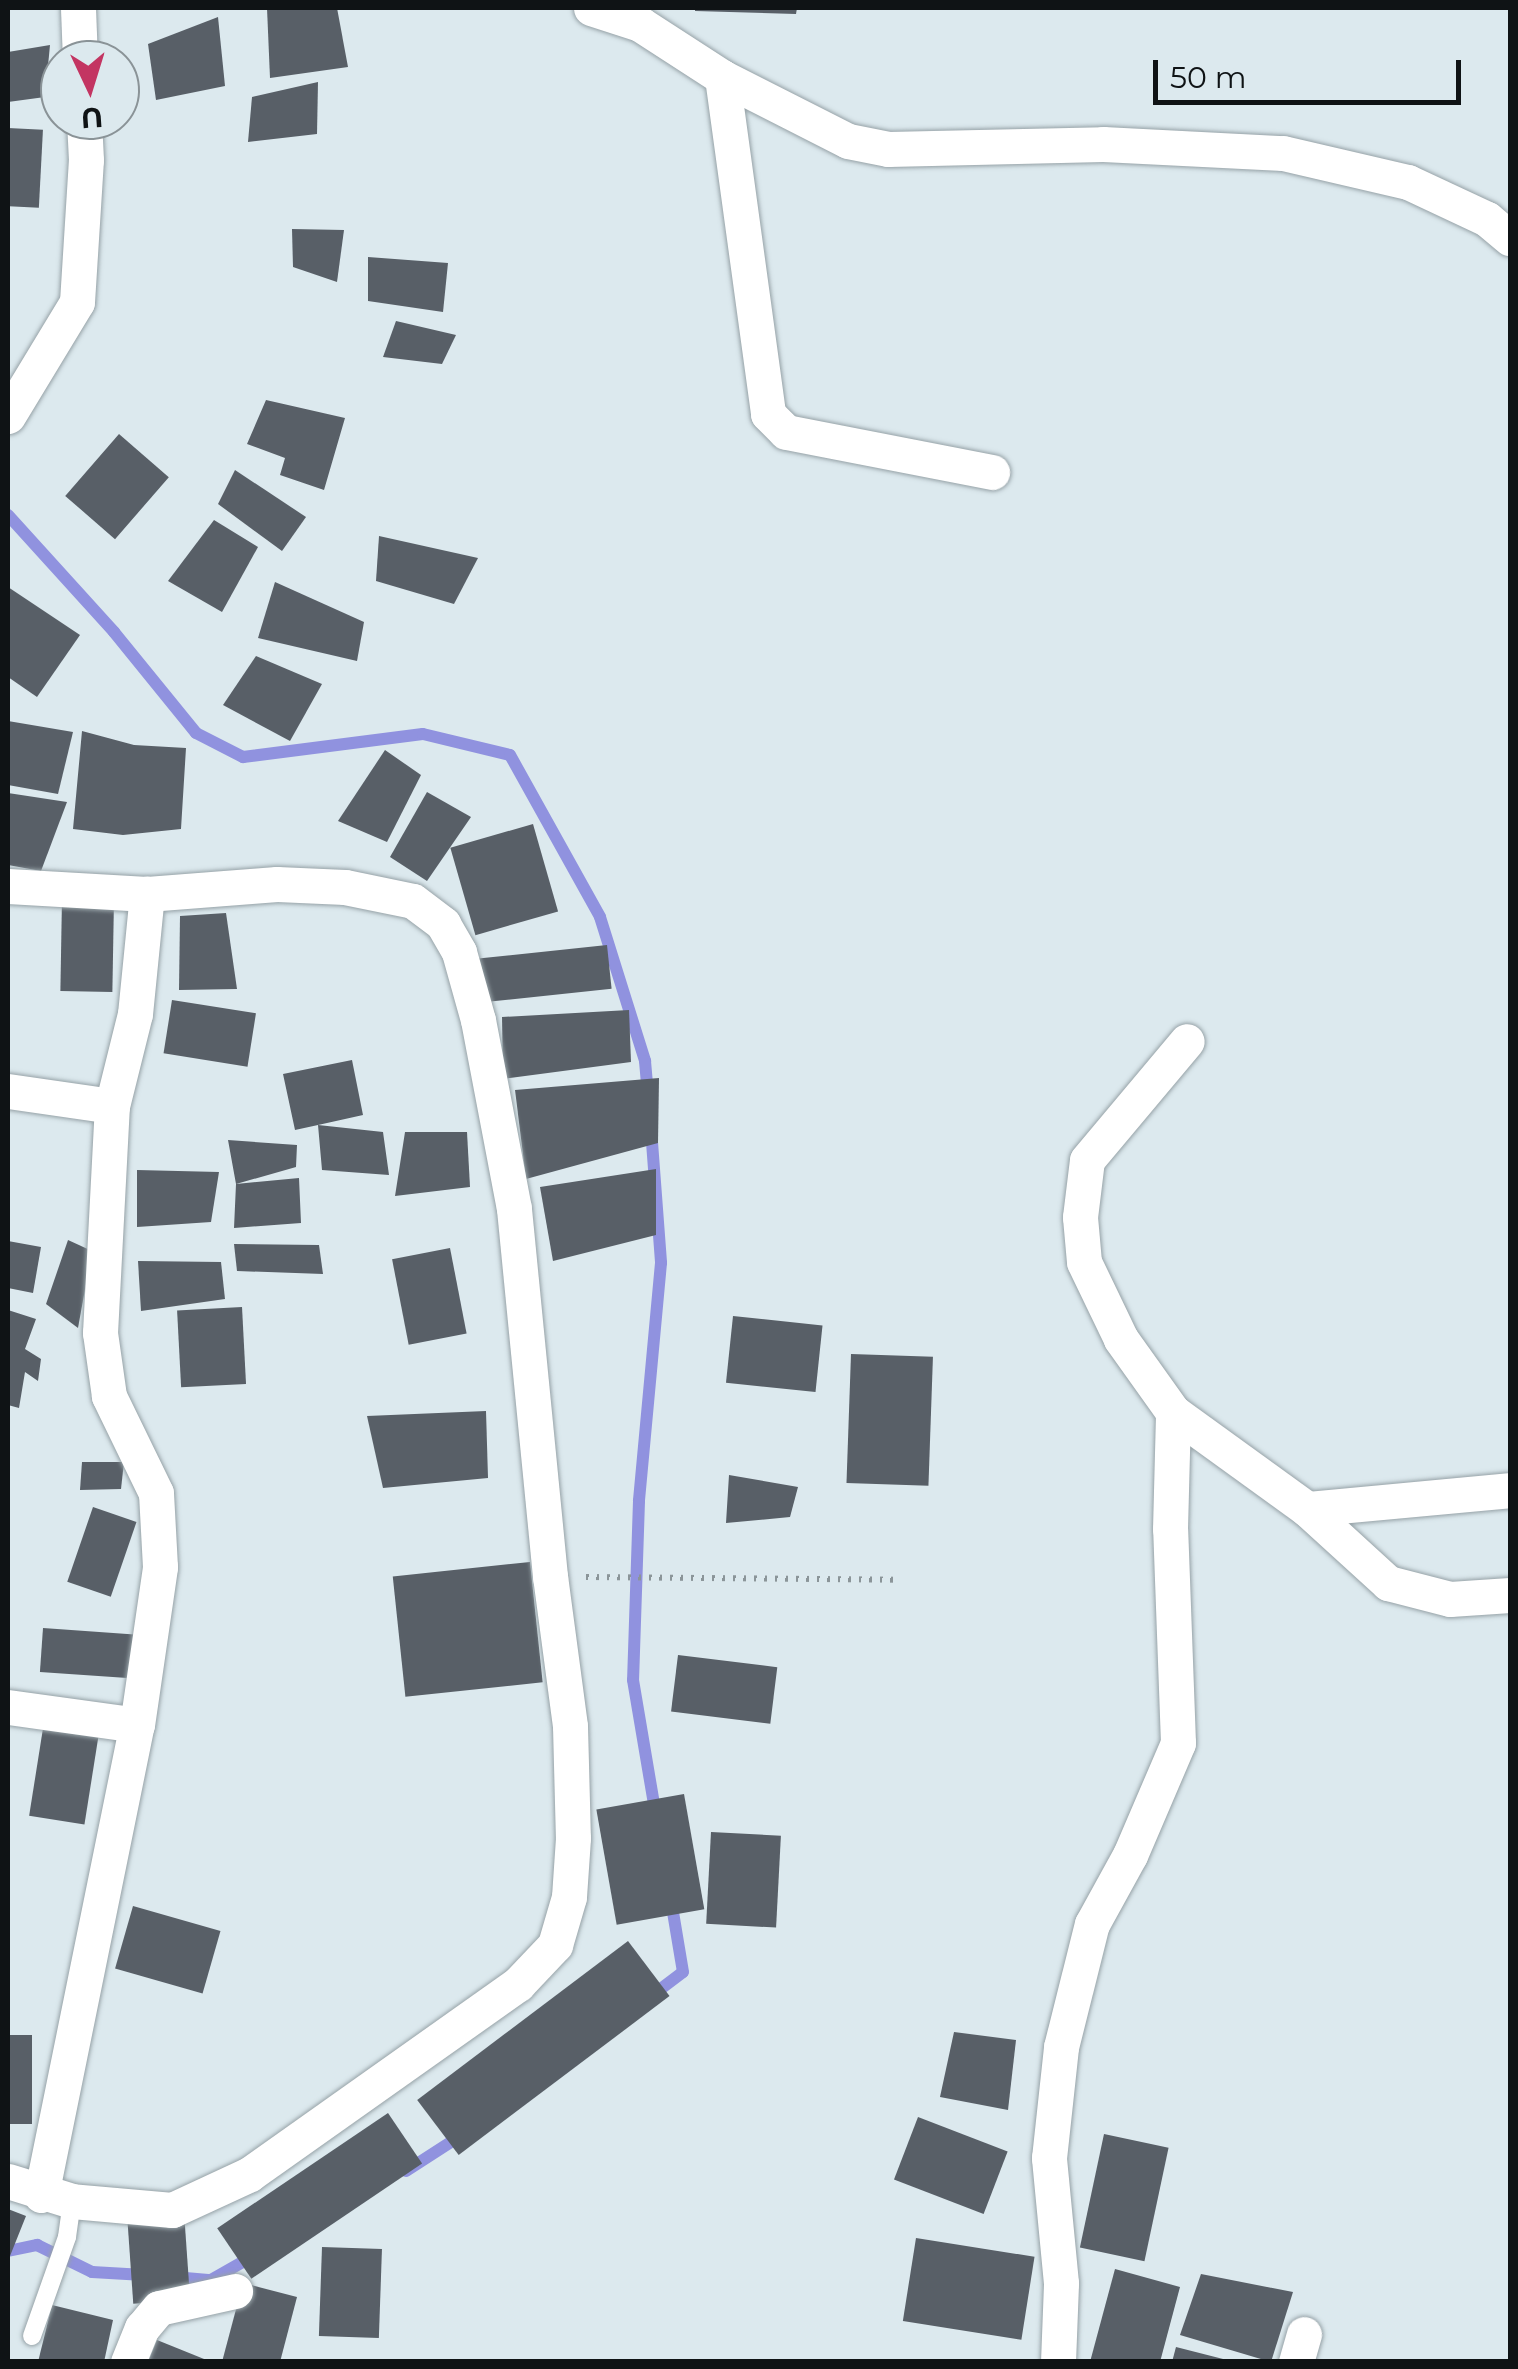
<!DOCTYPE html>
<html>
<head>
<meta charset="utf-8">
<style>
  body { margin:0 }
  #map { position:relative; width:1518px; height:2369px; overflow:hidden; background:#dce9ee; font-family:Montserrat,sans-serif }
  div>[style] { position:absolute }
  .stream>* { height:12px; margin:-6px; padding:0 6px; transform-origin:6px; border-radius:6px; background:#9092df }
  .building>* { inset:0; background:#585f67; transform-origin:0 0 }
  .path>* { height:6px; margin-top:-3px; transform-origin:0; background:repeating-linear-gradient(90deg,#8b9599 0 2.5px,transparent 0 10.5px) }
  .roads { filter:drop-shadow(0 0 2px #96a2a7) drop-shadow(0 0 2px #96a2a7) }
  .service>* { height:18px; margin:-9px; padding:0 9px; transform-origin:9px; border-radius:9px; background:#fff }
  .minor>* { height:35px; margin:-17.5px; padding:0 17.5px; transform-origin:17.5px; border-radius:17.5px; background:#fff }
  span { translate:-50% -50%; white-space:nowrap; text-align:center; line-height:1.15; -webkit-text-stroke:10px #dce9ee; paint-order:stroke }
  .frame { position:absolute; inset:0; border:10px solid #0f1315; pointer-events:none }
  .north { position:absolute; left:40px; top:40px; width:100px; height:100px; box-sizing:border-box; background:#dce9ee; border:2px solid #8a9397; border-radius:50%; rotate:176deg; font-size:28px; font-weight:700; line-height:40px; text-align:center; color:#0f1315 }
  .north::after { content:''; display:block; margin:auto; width:35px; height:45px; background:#c33562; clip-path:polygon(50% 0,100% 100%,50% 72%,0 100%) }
  .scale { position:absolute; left:1153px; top:60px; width:308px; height:45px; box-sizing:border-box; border:5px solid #0f1315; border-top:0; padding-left:12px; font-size:30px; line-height:35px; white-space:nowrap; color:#0f1315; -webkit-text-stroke:8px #dce9ee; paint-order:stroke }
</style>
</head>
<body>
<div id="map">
  <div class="stream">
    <i style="left:8px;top:515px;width:158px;rotate:47.8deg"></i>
    <i style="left:114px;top:632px;width:130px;rotate:50.9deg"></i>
    <i style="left:196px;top:733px;width:53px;rotate:27.1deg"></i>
    <i style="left:243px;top:757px;width:181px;rotate:-7.3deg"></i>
    <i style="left:423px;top:734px;width:89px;rotate:13.6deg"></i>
    <i style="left:510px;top:755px;width:185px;rotate:60.9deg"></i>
    <i style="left:600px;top:917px;width:151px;rotate:72.6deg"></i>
    <i style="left:645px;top:1061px;width:34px;rotate:85deg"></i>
    <i style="left:651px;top:1129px;width:134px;rotate:85.7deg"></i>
    <i style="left:661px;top:1263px;width:239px;rotate:95.3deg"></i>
    <i style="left:639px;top:1501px;width:179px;rotate:91.9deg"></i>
    <i style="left:633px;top:1680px;width:138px;rotate:80.4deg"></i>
    <i style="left:650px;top:1997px;width:41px;rotate:-37.1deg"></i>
    <i style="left:683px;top:1972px;width:73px;rotate:-99.5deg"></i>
    <i style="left:406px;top:2171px;width:70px;rotate:-32.8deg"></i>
    <i style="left:8px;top:2251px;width:30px;rotate:-12deg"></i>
    <i style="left:37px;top:2245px;width:61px;rotate:26.1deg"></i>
    <i style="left:92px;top:2272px;width:52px;rotate:3.3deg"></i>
    <i style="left:174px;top:2277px;width:37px;rotate:5deg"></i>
    <i style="left:211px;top:2280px;width:48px;rotate:-29.7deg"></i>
  </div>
  <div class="building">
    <i style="clip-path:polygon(267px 8px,337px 8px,348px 67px,270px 78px)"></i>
    <i style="clip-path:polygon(695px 8px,797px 8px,796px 14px,695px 11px)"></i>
    <i style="clip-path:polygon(218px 17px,225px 86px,156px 100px,148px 44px)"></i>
    <i style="clip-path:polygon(50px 45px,45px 97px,8px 102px,8px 52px)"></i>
    <i style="clip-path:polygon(318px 82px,317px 134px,248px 142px,252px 97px)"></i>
    <i style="left:8px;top:128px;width:35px;height:78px;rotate:3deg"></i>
    <i style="clip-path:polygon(292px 229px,344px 230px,337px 282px,293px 267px)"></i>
    <i style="clip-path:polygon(368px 257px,448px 263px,443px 312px,368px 301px)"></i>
    <i style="clip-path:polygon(396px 321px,456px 335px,442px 364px,383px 357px)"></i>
    <i style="clip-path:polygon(266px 400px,345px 418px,324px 490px,280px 475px,285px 458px,247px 444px)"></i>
    <i style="left:119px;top:434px;width:66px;height:82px;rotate:41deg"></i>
    <i style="clip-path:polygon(235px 470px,306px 517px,282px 551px,218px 504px)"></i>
    <i style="clip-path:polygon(214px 520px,258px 547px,222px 612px,168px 581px)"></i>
    <i style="clip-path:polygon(379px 536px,478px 558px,454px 604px,376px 581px)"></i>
    <i style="clip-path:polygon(275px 582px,364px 622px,357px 661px,258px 638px)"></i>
    <i style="clip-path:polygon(8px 587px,80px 635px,37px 697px,8px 677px)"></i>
    <i style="clip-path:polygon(256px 656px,322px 684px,290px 741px,223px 705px)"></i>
    <i style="clip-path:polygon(8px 721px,73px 732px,58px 794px,8px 785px)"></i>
    <i style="clip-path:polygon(82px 731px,134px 745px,186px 748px,181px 829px,123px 835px,73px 829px)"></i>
    <i style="clip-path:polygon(385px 750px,421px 775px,387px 842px,338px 821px)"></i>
    <i style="clip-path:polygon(427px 792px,471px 817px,427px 881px,390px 857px)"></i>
    <i style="clip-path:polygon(8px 793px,67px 802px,41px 871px,8px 865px)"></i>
    <i style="left:533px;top:824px;width:91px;height:86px;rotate:74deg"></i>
    <i style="left:62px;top:898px;width:52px;height:93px;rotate:1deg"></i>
    <i style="clip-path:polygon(226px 913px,237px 989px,179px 990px,180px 916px)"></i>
    <i style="left:607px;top:945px;width:44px;height:134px;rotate:84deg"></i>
    <i style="left:172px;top:1000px;width:85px;height:54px;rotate:9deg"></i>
    <i style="clip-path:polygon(629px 1010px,631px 1062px,503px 1079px,502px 1017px)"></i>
    <i style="clip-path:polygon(352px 1060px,363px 1115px,318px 1125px,383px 1132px,389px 1175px,322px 1170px,318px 1125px,295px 1130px,283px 1074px)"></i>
    <i style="clip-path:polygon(659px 1078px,658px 1143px,526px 1179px,515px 1090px)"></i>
    <i style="clip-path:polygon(405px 1132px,467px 1132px,470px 1187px,395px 1196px)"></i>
    <i style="clip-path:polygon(228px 1140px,297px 1145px,296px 1167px,236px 1184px,299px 1178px,301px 1223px,234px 1228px,236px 1184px)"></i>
    <i style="clip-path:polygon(656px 1169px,656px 1235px,553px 1261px,540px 1187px)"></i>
    <i style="clip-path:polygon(137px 1170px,219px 1172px,211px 1222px,137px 1227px)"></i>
    <i style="clip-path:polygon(68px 1240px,92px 1251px,78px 1328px,46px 1304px)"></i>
    <i style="clip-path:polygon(8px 1241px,41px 1247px,33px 1293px,8px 1288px)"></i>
    <i style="clip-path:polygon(234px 1244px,319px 1245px,323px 1274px,237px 1271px)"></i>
    <i style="left:450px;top:1248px;width:87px;height:59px;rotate:79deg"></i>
    <i style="clip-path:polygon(138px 1261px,221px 1262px,225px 1299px,141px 1311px)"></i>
    <i style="left:242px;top:1307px;width:77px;height:65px;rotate:87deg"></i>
    <i style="clip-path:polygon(8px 1310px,36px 1319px,25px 1349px,41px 1359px,38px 1381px,25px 1372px,19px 1408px,8px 1405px)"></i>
    <i style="left:733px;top:1316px;width:90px;height:67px;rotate:6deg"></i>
    <i style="left:851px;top:1354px;width:82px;height:129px;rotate:2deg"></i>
    <i style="clip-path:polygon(486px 1411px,488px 1478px,383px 1488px,367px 1416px)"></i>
    <i style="clip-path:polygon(82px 1462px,124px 1462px,121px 1489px,80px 1490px)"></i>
    <i style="clip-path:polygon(729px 1475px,798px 1487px,790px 1517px,726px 1523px)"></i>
    <i style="left:93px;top:1507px;width:46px;height:79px;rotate:19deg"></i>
    <i style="left:530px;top:1562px;width:121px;height:138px;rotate:84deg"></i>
    <i style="left:43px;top:1628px;width:95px;height:44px;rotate:4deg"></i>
    <i style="left:678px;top:1655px;width:100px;height:57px;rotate:7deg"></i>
    <i style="left:44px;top:1722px;width:56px;height:95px;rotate:9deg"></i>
    <i style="left:684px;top:1794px;width:117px;height:89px;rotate:80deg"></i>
    <i style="left:711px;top:1832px;width:70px;height:92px;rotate:3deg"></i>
    <i style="left:133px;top:1906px;width:91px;height:65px;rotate:16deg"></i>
    <i style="left:628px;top:1941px;width:69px;height:264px;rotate:53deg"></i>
    <i style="clip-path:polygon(954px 2032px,1016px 2040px,1008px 2110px,940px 2097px)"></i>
    <i style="left:8px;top:2035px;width:24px;height:89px"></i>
    <i style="left:388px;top:2113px;width:61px;height:206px;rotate:56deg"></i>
    <i style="left:918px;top:2117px;width:96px;height:67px;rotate:21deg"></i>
    <i style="left:1104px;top:2134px;width:66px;height:116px;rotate:12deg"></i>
    <i style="clip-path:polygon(8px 2209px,26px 2216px,8px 2261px)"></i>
    <i style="left:184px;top:2212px;width:88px;height:57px;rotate:86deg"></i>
    <i style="left:916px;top:2238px;width:120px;height:84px;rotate:9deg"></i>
    <i style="left:322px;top:2247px;width:60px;height:89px;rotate:2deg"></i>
    <i style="clip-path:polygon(1115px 2269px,1180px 2287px,1160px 2362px,1090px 2362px)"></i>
    <i style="clip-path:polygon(1201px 2274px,1293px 2292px,1271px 2362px,1180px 2335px)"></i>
    <i style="clip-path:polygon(243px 2283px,297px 2297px,280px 2362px,222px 2362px)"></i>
    <i style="clip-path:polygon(52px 2305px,113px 2320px,104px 2362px,38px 2362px)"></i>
    <i style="clip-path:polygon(157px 2340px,209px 2361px,209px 2362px,148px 2362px)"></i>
    <i style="clip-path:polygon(1176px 2347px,1227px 2360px,1227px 2362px,1172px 2362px)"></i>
  </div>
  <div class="path">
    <i style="left:586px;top:1577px;width:314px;rotate:0.5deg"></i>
  </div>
  <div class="roads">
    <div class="service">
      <i style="left:32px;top:2336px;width:105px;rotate:-70.5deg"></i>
      <i style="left:67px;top:2237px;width:36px;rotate:-82deg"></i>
    </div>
    <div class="minor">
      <i style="left:78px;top:8px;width:52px;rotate:87.8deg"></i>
      <i style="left:591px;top:8px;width:52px;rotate:18.1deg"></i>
      <i style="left:640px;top:24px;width:98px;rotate:32.9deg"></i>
      <i style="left:722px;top:77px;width:141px;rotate:26.9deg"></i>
      <i style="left:848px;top:141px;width:41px;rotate:11.3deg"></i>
      <i style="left:888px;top:149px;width:215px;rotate:-1.3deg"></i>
      <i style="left:1103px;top:144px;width:180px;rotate:2.9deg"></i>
      <i style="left:1283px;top:153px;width:128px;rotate:13.1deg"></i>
      <i style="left:1408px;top:182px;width:87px;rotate:25.1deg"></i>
      <i style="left:1487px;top:219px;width:30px;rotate:40deg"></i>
      <i style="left:722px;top:77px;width:340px;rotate:82.2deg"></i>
      <i style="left:768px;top:414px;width:25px;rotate:45deg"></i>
      <i style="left:786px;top:432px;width:210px;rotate:11deg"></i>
      <i style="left:8px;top:416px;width:133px;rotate:-58.8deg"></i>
      <i style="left:77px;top:302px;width:142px;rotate:-86.4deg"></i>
      <i style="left:86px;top:160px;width:40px;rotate:-92.9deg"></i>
      <i style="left:8px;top:886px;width:139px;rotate:3.3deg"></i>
      <i style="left:147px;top:894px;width:130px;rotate:-4.4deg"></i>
      <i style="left:277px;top:884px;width:68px;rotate:2.5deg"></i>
      <i style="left:345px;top:887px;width:69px;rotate:11.6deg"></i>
      <i style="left:413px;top:901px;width:38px;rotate:37deg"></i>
      <i style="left:443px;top:924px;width:32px;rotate:60deg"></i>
      <i style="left:459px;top:952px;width:71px;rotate:74.4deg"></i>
      <i style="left:478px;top:1020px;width:192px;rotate:79.2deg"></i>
      <i style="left:514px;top:1209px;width:369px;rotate:84.4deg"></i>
      <i style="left:550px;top:1576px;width:151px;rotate:82.4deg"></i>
      <i style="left:570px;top:1726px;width:112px;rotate:88.5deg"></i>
      <i style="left:573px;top:1838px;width:59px;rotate:93.9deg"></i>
      <i style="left:569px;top:1897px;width:50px;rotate:106.3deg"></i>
      <i style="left:555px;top:1945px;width:54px;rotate:133.5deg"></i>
      <i style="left:518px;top:1984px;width:329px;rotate:144.7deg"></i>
      <i style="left:250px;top:2174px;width:86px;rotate:155.2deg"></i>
      <i style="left:172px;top:2210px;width:100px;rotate:-174.9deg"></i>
      <i style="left:72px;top:2201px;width:67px;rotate:-162.6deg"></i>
      <i style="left:8px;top:1091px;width:105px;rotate:8.2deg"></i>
      <i style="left:1173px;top:1412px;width:90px;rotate:-125.5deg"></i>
      <i style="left:1121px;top:1339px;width:85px;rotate:-115.7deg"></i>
      <i style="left:1084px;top:1262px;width:45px;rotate:-95.1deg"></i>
      <i style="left:1080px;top:1217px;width:57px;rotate:-83deg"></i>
      <i style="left:1087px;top:1160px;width:155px;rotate:-50deg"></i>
      <i style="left:1307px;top:1509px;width:110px;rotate:42.4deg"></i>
      <i style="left:1388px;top:1583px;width:64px;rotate:14.5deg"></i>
      <i style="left:1450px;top:1599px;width:60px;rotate:-3.8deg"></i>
      <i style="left:8px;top:1707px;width:130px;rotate:7.9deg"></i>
      <i style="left:41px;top:2195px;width:480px;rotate:-78.5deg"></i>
      <i style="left:137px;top:1725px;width:160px;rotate:-81.7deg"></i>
      <i style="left:160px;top:1567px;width:74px;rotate:-93.1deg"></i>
      <i style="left:156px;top:1493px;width:108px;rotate:-115.9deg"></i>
      <i style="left:109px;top:1396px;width:64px;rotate:-98.1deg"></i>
      <i style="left:100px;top:1333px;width:227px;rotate:-87deg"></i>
      <i style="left:112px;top:1106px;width:95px;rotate:-76deg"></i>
      <i style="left:135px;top:1014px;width:121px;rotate:-84.3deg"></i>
      <i style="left:128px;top:2362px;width:37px;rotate:-68deg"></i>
      <i style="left:142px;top:2328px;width:26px;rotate:-50deg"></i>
      <i style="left:159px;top:2308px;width:78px;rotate:-12.6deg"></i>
      <i style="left:1058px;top:2362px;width:79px;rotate:-87.8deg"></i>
      <i style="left:1061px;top:2283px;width:126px;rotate:-95.5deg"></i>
      <i style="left:1049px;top:2158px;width:112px;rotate:-83.8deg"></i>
      <i style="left:1061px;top:2047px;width:127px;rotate:-75.9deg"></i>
      <i style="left:1092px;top:1924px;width:79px;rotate:-61.2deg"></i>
      <i style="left:1130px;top:1855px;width:122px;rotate:-66.8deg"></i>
      <i style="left:1178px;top:1743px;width:214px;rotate:-92.1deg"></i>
      <i style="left:1170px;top:1529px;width:117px;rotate:-88.5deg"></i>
      <i style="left:1173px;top:1412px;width:165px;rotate:35.9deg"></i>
      <i style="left:1307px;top:1509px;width:204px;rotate:-5.3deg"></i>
      <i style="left:1296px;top:2362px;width:29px;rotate:-74deg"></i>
    </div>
  </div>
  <div class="frame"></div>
  <div class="north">U</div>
  <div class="scale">50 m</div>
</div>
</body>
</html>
